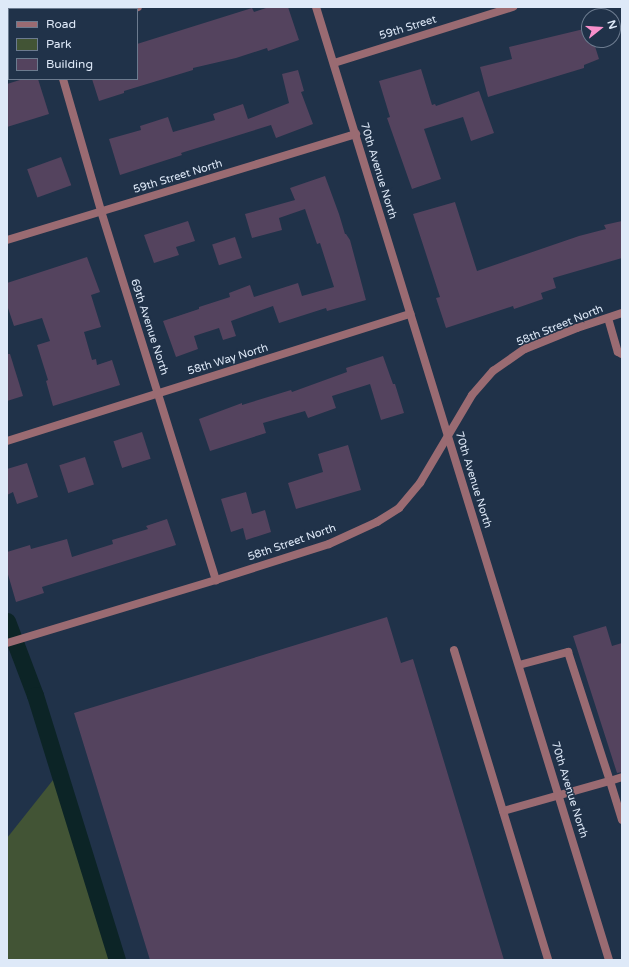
<!DOCTYPE html>
<html>
<head>
<meta charset="utf-8">
<style>
  body { margin:0 }
  #map { position:relative; width:629px; height:967px; overflow:hidden; background:#203249; font-family:"Varela Round",sans-serif }
  div>[style] { position:absolute }
  .green>* { inset:0; background:#425435 }
  .canal>* { height:17px; margin:-8.5px; padding:0 8.5px; transform-origin:8.5px; border-radius:8.5px; background:#0c2426 }
  .building>* { inset:0; background:#54435e; transform-origin:0 0 }
  .service>* { height:8px; margin:-4px; padding:0 4px; transform-origin:4px; border-radius:4px; background:#9a6b72 }
  .minor>* { height:8px; margin:-4px; padding:0 4px; transform-origin:4px; border-radius:4px; background:#9a6b72 }
  .tertiary>* { height:8px; margin:-4px; padding:0 4px; transform-origin:4px; border-radius:4px; background:#9a6b72 }
  span { translate:-50% -50%; white-space:nowrap; text-align:center; line-height:1.15; -webkit-text-stroke:3px #203249; paint-order:stroke }
  .street-label { font-size:11px; color:#dee9f8 }
  .frame { position:absolute; inset:0; border:8px solid #dee9f8; pointer-events:none }
  .legend { position:absolute; left:8px; top:8px; width:130px; height:72px; box-sizing:border-box; background:#203249; border:1px solid #6c7b8f; margin:0; padding:5px 7px; list-style:none; font-size:12px; color:#dee9f8 }
  .legend li { display:flex; align-items:center; gap:8px; height:20px }
  .legend b { width:20px; border:1px solid #6c7b8f }
  .north { position:absolute; left:581px; top:8px; width:40px; height:40px; box-sizing:border-box; background:#203249; border:1px solid #6c7b8f; border-radius:50%; rotate:73deg; font-size:11px; font-weight:700; line-height:16px; text-align:center; color:#dee9f8 }
  .north::after { content:''; display:block; margin:auto; width:14px; height:18px; background:#f890cb; clip-path:polygon(50% 0,100% 100%,50% 72%,0 100%) }
</style>
</head>
<body>
<div id="map">
  <div class="green">
    <i style="clip-path:polygon(57px 775px,111px 960px,7px 960px,7px 838px)"></i>
  </div>
  <div class="canal">
    <i style="left:7px;top:621px;width:79px;rotate:69.3deg"></i>
    <i style="left:35px;top:695px;width:277px;rotate:72.8deg"></i>
  </div>
  <div class="building">
    <i style="clip-path:polygon(269px 7px,288px 7px,299px 40px,268px 51px,267px 48px,236px 58px,193px 68px,193px 70px,124px 91px,124px 93px,99px 101px,92px 79px,137px 79px,137px 44px,252px 8px,254px 12px)"></i>
    <i style="clip-path:polygon(588px 28px,589px 40px,593px 40px,599px 59px,584px 65px,584px 68px,488px 97px,480px 67px,512px 59px,509px 47px)"></i>
    <i style="clip-path:polygon(421px 69px,432px 105px,435px 104px,436px 106px,479px 91px,494px 133px,471px 141px,463px 117px,424px 129px,441px 179px,412px 189px,387px 118px,390px 117px,379px 81px)"></i>
    <i style="clip-path:polygon(298px 70px,304px 91px,301px 92px,313px 124px,276px 138px,271px 125px,181px 153px,182px 155px,120px 175px,109px 139px,141px 130px,140px 126px,168px 117px,173px 132px,215px 120px,213px 114px,243px 104px,248px 119px,289px 103px,282px 74px)"></i>
    <i style="clip-path:polygon(23px 79px,38px 79px,49px 114px,7px 127px,7px 84px)"></i>
    <i style="left:61px;top:157px;width:30px;height:36px;rotate:70deg"></i>
    <i style="clip-path:polygon(325px 176px,339px 214px,345px 234px,346px 234px,350px 240px,366px 300px,327px 311px,326px 308px,279px 323px,273px 306px,231px 321px,236px 336px,223px 340px,219px 328px,194px 336px,198px 349px,176px 357px,163px 321px,199px 309px,199px 307px,230px 297px,229px 293px,250px 285px,254px 297px,298px 283px,302px 296px,334px 287px,320px 243px,317px 244px,305px 209px,279px 218px,282px 230px,252px 238px,245px 214px,295px 200px,290px 188px)"></i>
    <i style="clip-path:polygon(455px 202px,477px 271px,579px 236px,606px 229px,604px 225px,622px 221px,622px 258px,553px 278px,556px 288px,541px 293px,543px 299px,514px 309px,513px 306px,446px 328px,436px 298px,440px 297px,413px 214px)"></i>
    <i style="clip-path:polygon(188px 221px,195px 241px,176px 247px,179px 255px,154px 263px,144px 235px)"></i>
    <i style="left:235px;top:237px;width:22px;height:24px;rotate:72deg"></i>
    <i style="clip-path:polygon(87px 257px,100px 292px,91px 295px,101px 327px,84px 332px,92px 360px,96px 359px,97px 365px,112px 360px,120px 385px,53px 406px,46px 381px,48px 380px,37px 345px,50px 341px,42px 318px,14px 326px,7px 305px,7px 283px)"></i>
    <i style="clip-path:polygon(7px 354px,10px 354px,23px 396px,7px 401px)"></i>
    <i style="clip-path:polygon(383px 356px,393px 384px,395px 384px,404px 413px,381px 420px,370px 384px,332px 396px,336px 408px,308px 418px,305px 411px,263px 423px,266px 433px,210px 451px,199px 419px,242px 403px,242px 405px,291px 390px,292px 392px,347px 372px,346px 368px)"></i>
    <i style="left:142px;top:432px;width:28px;height:30px;rotate:72deg"></i>
    <i style="clip-path:polygon(348px 445px,361px 490px,296px 509px,288px 483px,323px 472px,318px 454px)"></i>
    <i style="left:85px;top:457px;width:29px;height:27px;rotate:72deg"></i>
    <i style="clip-path:polygon(27px 463px,38px 497px,17px 504px,13px 492px,7px 495px,7px 469px)"></i>
    <i style="clip-path:polygon(246px 492px,252px 514px,265px 510px,271px 532px,246px 540px,243px 528px,231px 532px,221px 499px)"></i>
    <i style="clip-path:polygon(167px 519px,176px 545px,42px 587px,44px 593px,16px 602px,7px 571px,7px 552px,30px 545px,31px 549px,67px 539px,72px 557px,113px 544px,112px 540px,148px 529px,146px 526px)"></i>
    <i style="clip-path:polygon(387px 617px,401px 663px,413px 659px,504px 960px,150px 960px,74px 713px)"></i>
    <i style="clip-path:polygon(606px 626px,612px 646px,622px 643px,622px 772px,617px 773px,573px 636px)"></i>
  </div>
  <div class="service">
    <i style="left:608px;top:318px;width:35px;rotate:74deg"></i>
    <i style="left:618px;top:352px;width:4px;rotate:27deg"></i>
    <i style="left:454px;top:650px;width:324px;rotate:73.1deg"></i>
    <i style="left:519px;top:665px;width:51px;rotate:-14.9deg"></i>
    <i style="left:568px;top:652px;width:136px;rotate:72deg"></i>
    <i style="left:610px;top:781px;width:13px;rotate:-18deg"></i>
    <i style="left:503px;top:811px;width:111px;rotate:-15.7deg"></i>
    <i style="left:610px;top:781px;width:41px;rotate:72.9deg"></i>
  </div>
  <div class="minor">
    <i style="left:41px;top:7px;width:2px;rotate:63deg"></i>
    <i style="left:132px;top:9px;width:6px;rotate:-18deg"></i>
    <i style="left:7px;top:48px;width:2px"></i>
    <i style="left:334px;top:63px;width:188px;rotate:-17.4deg"></i>
    <i style="left:63px;top:79px;width:137px;rotate:73.9deg"></i>
    <i style="left:101px;top:211px;width:387px;rotate:72.7deg"></i>
    <i style="left:7px;top:240px;width:365px;rotate:-16.9deg"></i>
    <i style="left:7px;top:441px;width:423px;rotate:-17.5deg"></i>
  </div>
  <div class="tertiary">
    <i style="left:316px;top:7px;width:997px;rotate:72.91deg"></i>
    <i style="left:7px;top:643px;width:218px;rotate:-16.8deg"></i>
    <i style="left:216px;top:580px;width:119px;rotate:-17.7deg"></i>
    <i style="left:329px;top:544px;width:53px;rotate:-24.6deg"></i>
    <i style="left:377px;top:522px;width:26px;rotate:-32deg"></i>
    <i style="left:399px;top:508px;width:33px;rotate:-50deg"></i>
    <i style="left:420px;top:483px;width:102px;rotate:-59.4deg"></i>
    <i style="left:472px;top:395px;width:32px;rotate:-49deg"></i>
    <i style="left:493px;top:371px;width:39px;rotate:-35deg"></i>
    <i style="left:525px;top:349px;width:56px;rotate:-22deg"></i>
    <i style="left:577px;top:328px;width:47px;rotate:-18.4deg"></i>
  </div>
  <div class="street-label">
    <span style="left:408px;top:28px;rotate:-17deg">59th Street</span>
    <span style="left:378px;top:171px;rotate:73deg">70th Avenue North</span>
    <span style="left:178px;top:177px;rotate:-17deg">59th Street North</span>
    <span style="left:560px;top:326px;rotate:-22deg">58th Street North</span>
    <span style="left:149px;top:327px;rotate:72deg">69th Avenue North</span>
    <span style="left:228px;top:360px;rotate:-17deg">58th Way North</span>
    <span style="left:473px;top:480px;rotate:73deg">70th Avenue North</span>
    <span style="left:292px;top:543px;rotate:-19deg">58th Street North</span>
    <span style="left:569px;top:790px;rotate:73deg">70th Avenue North</span>
  </div>
  <div class="frame"></div>
  <ul class="legend">
  <li><b style="height:5px;background:#9a6b72"></b>Road</li>
  <li><b style="height:11px;background:#425435"></b>Park</li>
  <li><b style="height:11px;background:#54435e"></b>Building</li>
  </ul>
  <div class="north">N</div>
</div>
</body>
</html>
